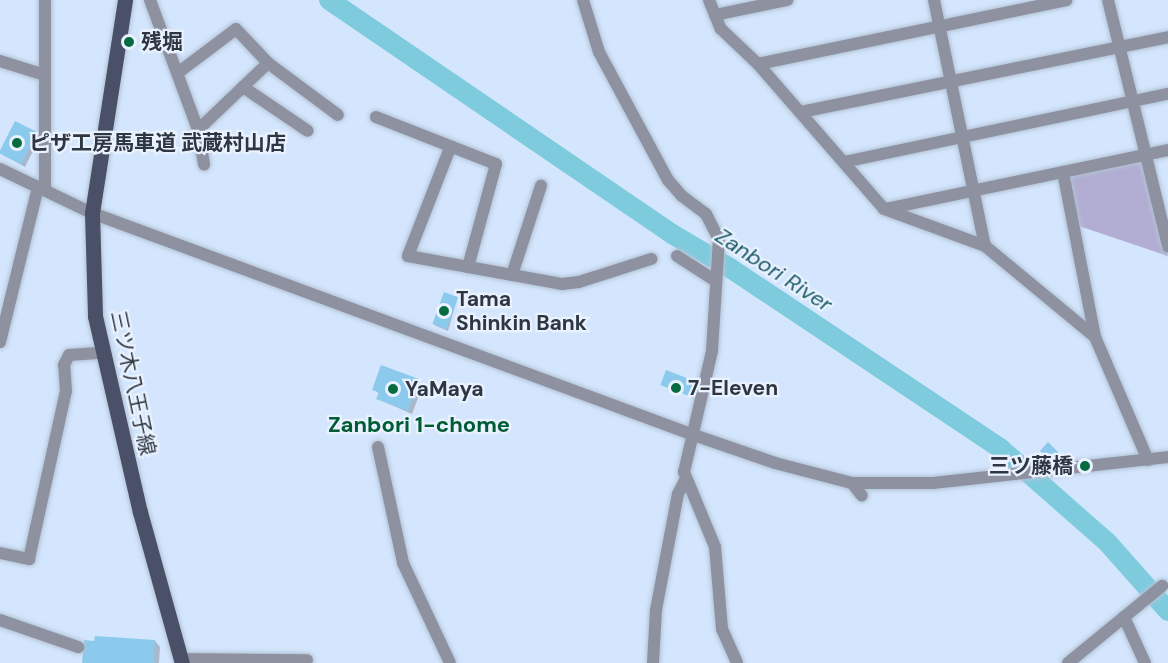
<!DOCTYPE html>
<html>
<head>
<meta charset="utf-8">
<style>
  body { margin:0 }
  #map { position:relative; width:1168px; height:663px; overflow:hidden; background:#d4e6fd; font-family:"DM Sans","Noto Sans JP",sans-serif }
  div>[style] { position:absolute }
  .green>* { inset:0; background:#b2add2 }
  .shadow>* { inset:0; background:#0003 }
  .river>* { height:20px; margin:-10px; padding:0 10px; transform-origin:10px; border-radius:10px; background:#7ecbde }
  .building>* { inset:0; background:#8bc9ed; transform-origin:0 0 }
  .roads { filter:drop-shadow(0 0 2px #b3c3d7) drop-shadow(0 0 2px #b3c3d7) }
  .minor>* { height:12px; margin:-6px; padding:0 6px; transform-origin:6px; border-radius:6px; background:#8e92a0 }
  .major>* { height:15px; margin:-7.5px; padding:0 7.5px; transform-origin:7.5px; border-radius:7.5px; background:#4a5067 }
  .dots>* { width:16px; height:16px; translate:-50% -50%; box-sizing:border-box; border:3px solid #e9f2fe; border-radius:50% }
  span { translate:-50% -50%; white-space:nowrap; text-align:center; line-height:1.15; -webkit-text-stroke:4.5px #e9f2fe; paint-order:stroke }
  .poi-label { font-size:21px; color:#2d3641; font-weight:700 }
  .left { translate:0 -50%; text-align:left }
  .right { translate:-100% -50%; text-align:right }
  .street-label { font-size:21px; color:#2d3641 }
  .water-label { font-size:22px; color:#1c5c6a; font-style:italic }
  .neighbourhood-label { font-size:22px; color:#005c35; font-weight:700 }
</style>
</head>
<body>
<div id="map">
  <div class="green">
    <i style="clip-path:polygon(1141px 158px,1168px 256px,1076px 225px,1065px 173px)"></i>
  </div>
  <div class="shadow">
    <i style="clip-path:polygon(36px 133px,40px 137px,25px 167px,1px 153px)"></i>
    <i style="clip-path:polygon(457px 299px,448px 331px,436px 326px,434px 324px)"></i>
    <i style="clip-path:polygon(382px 367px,423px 385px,412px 414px,378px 399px,380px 394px,373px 389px)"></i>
    <i style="clip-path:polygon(693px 382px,697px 386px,693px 398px,662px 384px)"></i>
    <i style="clip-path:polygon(1048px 444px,1060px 456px,1053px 461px,1042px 451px)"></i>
    <i style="clip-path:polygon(155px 641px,160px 647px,159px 663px,84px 663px)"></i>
  </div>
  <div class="river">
    <i style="left:329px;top:0;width:415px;rotate:34.3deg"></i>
    <i style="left:672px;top:234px;width:67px;rotate:30.4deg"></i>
    <i style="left:730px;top:268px;width:326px;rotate:33.7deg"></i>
    <i style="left:1001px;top:449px;width:141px;rotate:41.3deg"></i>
    <i style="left:1107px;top:542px;width:92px;rotate:48.5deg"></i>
  </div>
  <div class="building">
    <i style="left:15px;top:121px;width:25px;height:36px;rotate:27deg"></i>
    <i style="left:444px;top:292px;width:15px;height:34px;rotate:20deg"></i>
    <i style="clip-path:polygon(381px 365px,419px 379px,408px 411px,376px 399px,379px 392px,372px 390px)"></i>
    <i style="left:666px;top:370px;width:30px;height:16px;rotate:21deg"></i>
    <i style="clip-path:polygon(1048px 442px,1059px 453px,1049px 459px,1040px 451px)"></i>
    <i style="clip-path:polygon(95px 636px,155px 640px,154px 663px,82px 663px,84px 640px,94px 641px)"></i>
  </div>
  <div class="roads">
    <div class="minor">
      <i style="left:150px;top:0;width:139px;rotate:69.7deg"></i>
      <i style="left:198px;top:130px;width:35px;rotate:80deg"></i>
      <i style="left:583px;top:0;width:54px;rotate:72.9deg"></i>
      <i style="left:599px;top:52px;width:145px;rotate:61.7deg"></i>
      <i style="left:668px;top:180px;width:21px;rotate:49deg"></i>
      <i style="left:682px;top:196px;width:30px;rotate:37deg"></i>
      <i style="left:706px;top:214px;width:28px;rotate:63deg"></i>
      <i style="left:719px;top:239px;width:112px;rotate:93.6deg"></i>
      <i style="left:712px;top:351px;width:124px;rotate:103deg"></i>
      <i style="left:684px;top:472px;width:81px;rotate:67.5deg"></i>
      <i style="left:715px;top:547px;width:82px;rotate:85.1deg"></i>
      <i style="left:722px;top:629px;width:37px;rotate:66deg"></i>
      <i style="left:709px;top:0;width:31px;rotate:68deg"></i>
      <i style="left:721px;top:29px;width:51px;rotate:43.4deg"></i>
      <i style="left:758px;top:64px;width:192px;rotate:49deg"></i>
      <i style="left:884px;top:209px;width:108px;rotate:20.1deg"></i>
      <i style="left:985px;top:246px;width:143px;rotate:39.6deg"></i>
      <i style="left:934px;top:0;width:251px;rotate:78.3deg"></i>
      <i style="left:1108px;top:0;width:254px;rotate:76.3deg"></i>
      <i style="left:715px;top:15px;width:74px;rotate:-11.8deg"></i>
      <i style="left:0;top:61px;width:47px;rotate:17.3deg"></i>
      <i style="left:268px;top:63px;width:87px;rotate:36.6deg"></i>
      <i style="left:758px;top:64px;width:315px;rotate:-11.7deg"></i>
      <i style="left:179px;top:72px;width:71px;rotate:-37deg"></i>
      <i style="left:236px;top:29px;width:47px;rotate:46.7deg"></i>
      <i style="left:268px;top:63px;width:97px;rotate:136.3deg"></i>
      <i style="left:243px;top:87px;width:78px;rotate:34.1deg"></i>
      <i style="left:801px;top:112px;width:375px;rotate:-11.5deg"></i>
      <i style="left:376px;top:117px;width:129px;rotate:21.4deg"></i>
      <i style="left:496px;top:164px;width:107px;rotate:105.2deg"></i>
      <i style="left:450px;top:148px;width:116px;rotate:111.3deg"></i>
      <i style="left:408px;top:256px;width:157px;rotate:10.3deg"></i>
      <i style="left:562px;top:284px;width:17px;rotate:-7deg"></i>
      <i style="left:579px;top:282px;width:76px;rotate:-17.7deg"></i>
      <i style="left:844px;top:162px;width:331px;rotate:-11.9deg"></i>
      <i style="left:0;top:169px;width:102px;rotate:25.6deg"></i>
      <i style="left:92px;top:213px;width:638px;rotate:20.25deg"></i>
      <i style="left:691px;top:434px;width:89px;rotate:19deg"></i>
      <i style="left:775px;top:463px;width:80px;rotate:14.6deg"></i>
      <i style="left:852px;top:483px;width:81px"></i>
      <i style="left:933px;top:483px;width:236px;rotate:-6.3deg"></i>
      <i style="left:1063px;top:172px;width:168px;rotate:79deg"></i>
      <i style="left:1095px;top:337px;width:134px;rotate:66.7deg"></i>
      <i style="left:45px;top:190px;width:190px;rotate:-90deg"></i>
      <i style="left:886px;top:209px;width:288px;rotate:-11.8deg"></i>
      <i style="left:677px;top:256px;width:46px;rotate:32.7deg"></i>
      <i style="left:512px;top:275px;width:94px;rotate:-72deg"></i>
      <i style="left:0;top:342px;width:160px;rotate:-76.2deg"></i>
      <i style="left:378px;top:447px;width:119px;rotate:77.8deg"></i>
      <i style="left:403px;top:563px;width:110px;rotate:64.8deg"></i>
      <i style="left:852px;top:483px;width:16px;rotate:52deg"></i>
      <i style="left:0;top:553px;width:30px;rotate:12deg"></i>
      <i style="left:29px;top:559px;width:172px;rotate:-77.6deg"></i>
      <i style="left:66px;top:391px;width:26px;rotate:-94deg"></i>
      <i style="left:64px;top:365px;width:11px;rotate:-63deg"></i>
      <i style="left:69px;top:355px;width:32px;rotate:-4deg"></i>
      <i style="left:1124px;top:617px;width:51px;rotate:65.5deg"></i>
      <i style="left:0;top:620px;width:83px;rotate:19.1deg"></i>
      <i style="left:181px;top:659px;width:126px;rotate:0.5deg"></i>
      <i style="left:653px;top:663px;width:53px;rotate:-86.8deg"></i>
      <i style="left:656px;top:610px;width:118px;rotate:-79.3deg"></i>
      <i style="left:678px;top:494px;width:16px;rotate:-63deg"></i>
      <i style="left:1068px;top:663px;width:122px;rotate:-39.3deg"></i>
    </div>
    <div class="major">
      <i style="left:125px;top:0;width:216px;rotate:98.8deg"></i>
      <i style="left:92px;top:213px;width:103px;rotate:88.3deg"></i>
      <i style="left:95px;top:316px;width:201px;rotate:77.1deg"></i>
      <i style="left:140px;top:512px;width:157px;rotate:74.5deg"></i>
    </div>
  </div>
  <div class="dots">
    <i style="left:129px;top:42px;background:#076b41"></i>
    <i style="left:17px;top:143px;background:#076b41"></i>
    <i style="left:444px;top:311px;background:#076b41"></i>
    <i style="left:676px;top:388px;background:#076b41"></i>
    <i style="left:393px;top:389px;background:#076b41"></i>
    <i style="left:1085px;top:466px;background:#076b41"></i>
  </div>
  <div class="poi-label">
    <span class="left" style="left:141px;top:42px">残堀</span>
    <span class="left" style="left:29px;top:143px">ピザ工房馬車道 武蔵村山店</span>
    <span class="left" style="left:456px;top:311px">Tama<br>Shinkin Bank</span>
    <span class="left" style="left:688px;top:388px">7-Eleven</span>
    <span class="left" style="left:405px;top:389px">YaMaya</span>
    <span class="right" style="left:1073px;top:466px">三ツ藤橋</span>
  </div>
  <div class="street-label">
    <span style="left:133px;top:383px;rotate:78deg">三ツ木八王子線</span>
  </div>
  <div class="water-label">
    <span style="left:774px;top:270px;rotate:33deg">Zanbori River</span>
  </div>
  <div class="neighbourhood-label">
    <span style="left:419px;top:425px">Zanbori 1-chome</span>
  </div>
</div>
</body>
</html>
